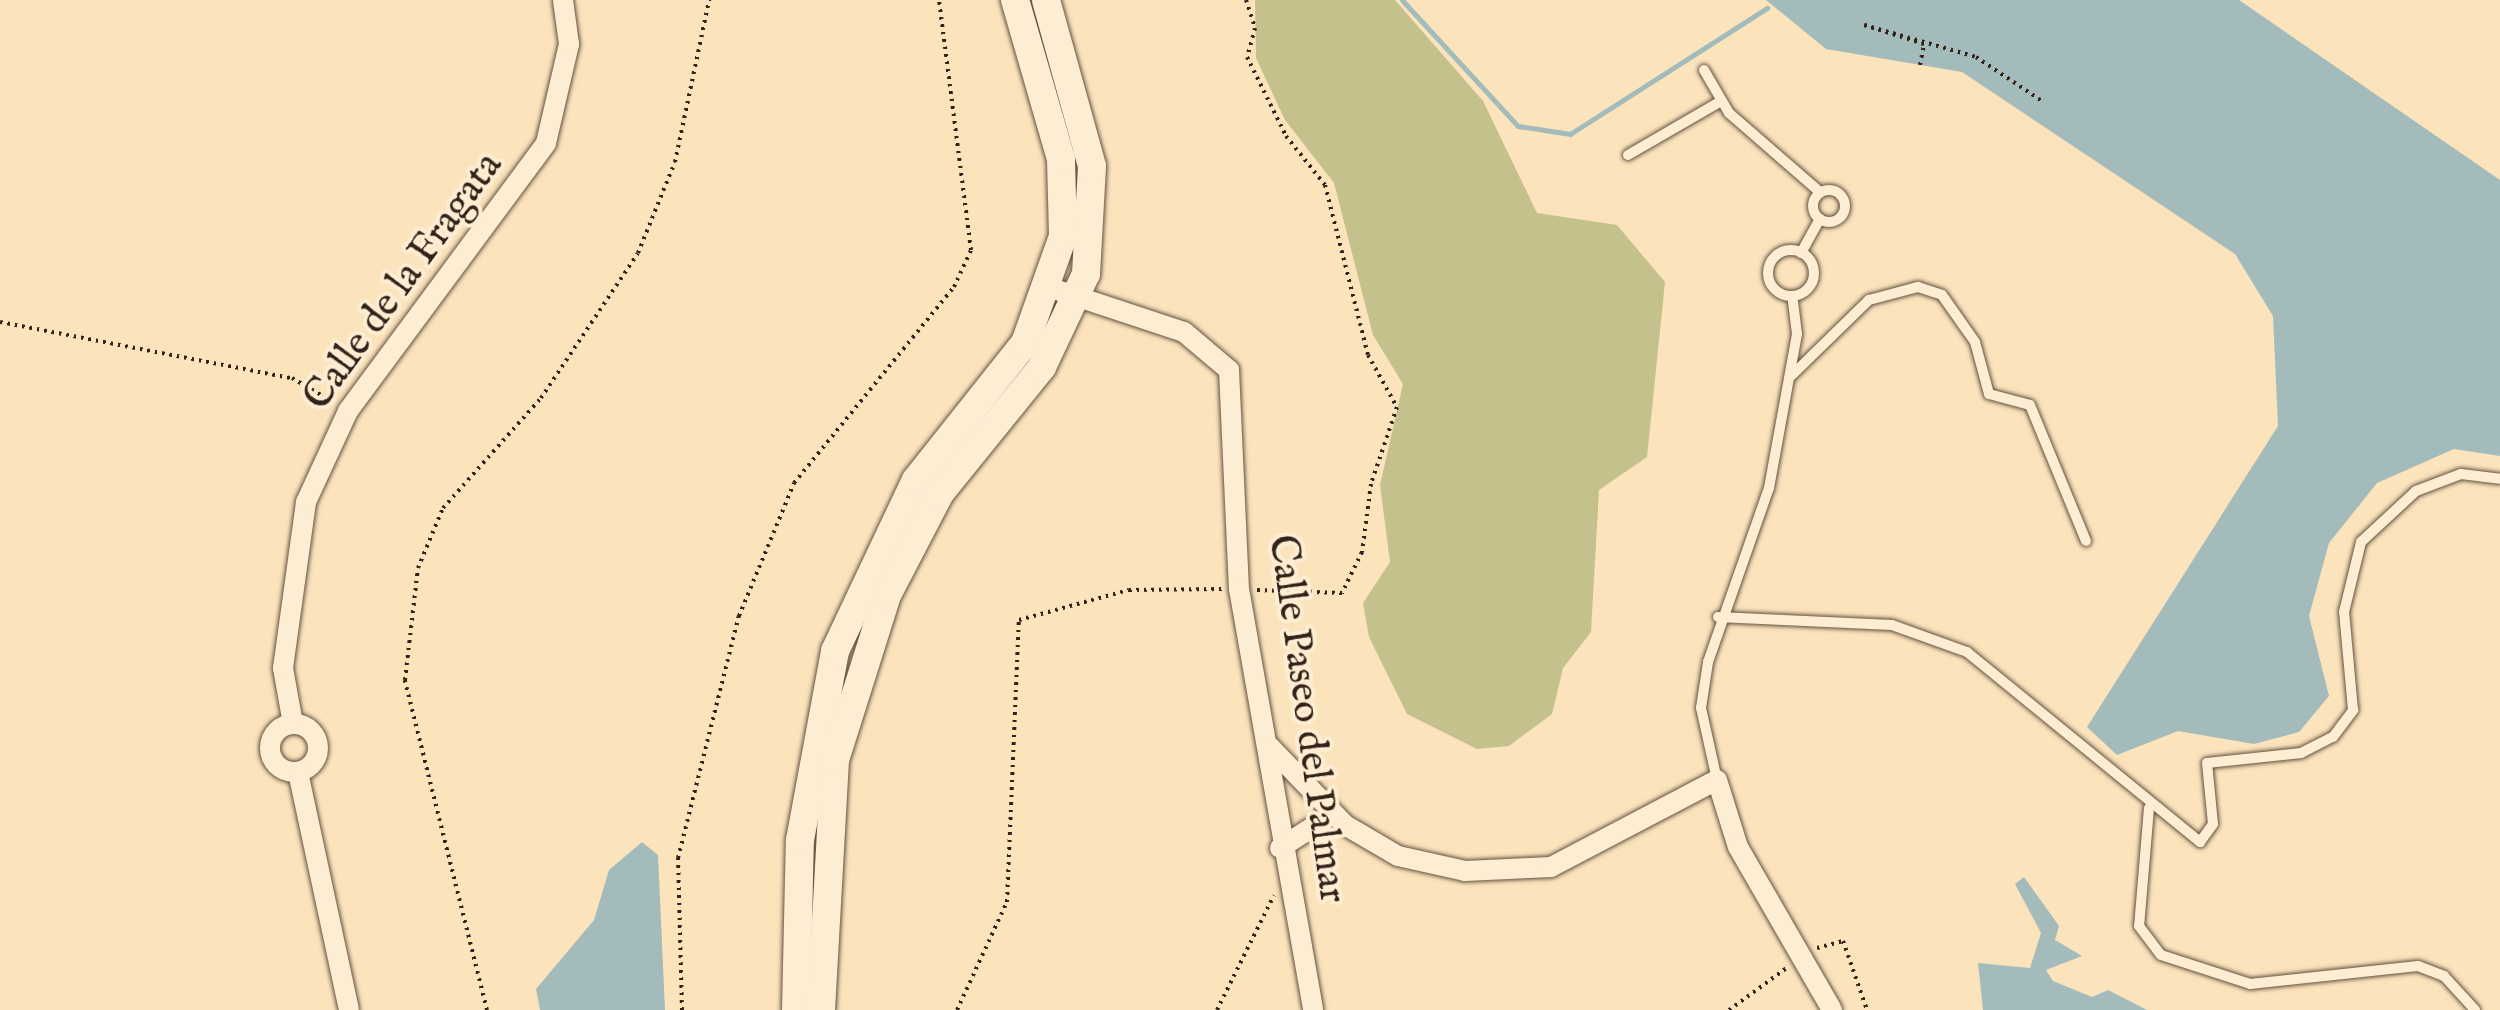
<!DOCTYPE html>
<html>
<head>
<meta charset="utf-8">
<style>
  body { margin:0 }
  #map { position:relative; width:2500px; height:1010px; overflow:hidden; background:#fbe3bc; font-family:"IM FELL English",serif }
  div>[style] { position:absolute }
  .green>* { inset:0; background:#c5c18c }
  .water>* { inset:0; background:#a3bbbb }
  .stream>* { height:5px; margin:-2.5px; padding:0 2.5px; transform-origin:2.5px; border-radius:2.5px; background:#a3bbbb }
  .path>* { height:4px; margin-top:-2px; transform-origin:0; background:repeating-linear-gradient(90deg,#322218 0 2.5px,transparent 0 7.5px) }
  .roads { filter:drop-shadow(0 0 2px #645241) drop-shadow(0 0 2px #645241) }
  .lane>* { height:10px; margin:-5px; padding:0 5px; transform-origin:5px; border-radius:5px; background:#fcedd3 }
  .lane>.ring { margin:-5px; padding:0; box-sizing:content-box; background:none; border:10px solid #fcedd3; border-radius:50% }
  .street>* { height:20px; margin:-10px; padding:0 10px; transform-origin:10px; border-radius:10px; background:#fcedd3 }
  .street>.ring { margin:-10px; padding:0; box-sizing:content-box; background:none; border:20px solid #fcedd3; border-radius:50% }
  .secondary>* { height:28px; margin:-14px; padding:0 14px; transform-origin:14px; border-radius:14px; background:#fcedd3 }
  span { translate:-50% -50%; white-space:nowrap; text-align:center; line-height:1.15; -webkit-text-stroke:8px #fcedd3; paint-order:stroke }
  .street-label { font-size:40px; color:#322218 }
</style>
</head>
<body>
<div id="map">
  <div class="green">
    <i style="clip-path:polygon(1255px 0,1395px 0,1483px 101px,1537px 213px,1617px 225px,1665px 282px,1647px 457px,1599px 490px,1591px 632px,1563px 668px,1552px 714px,1509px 746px,1477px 749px,1407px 714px,1369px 637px,1363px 603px,1390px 562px,1380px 485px,1403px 384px,1373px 335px,1334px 183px,1285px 120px,1256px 58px)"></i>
  </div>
  <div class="water">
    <i style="clip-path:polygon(1766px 0,2239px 0,2500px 180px,2500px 456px,2454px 449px,2377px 483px,2329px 543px,2309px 616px,2329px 696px,2299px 732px,2254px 744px,2178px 731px,2117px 755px,2087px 727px,2278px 426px,2273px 316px,2235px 254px,1962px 72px,1826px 49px)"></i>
    <i style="clip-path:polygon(642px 842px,658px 855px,665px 1010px,540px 1010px,536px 989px,594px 920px,609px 870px)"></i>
    <i style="clip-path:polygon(2024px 877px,2059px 926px,2055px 940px,2082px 956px,2046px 970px,2053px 981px,2092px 997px,2108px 990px,2147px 1010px,1983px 1010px,1978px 963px,2030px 968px,2041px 933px,2015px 884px)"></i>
  </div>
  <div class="stream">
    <i style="left:1402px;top:0;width:171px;rotate:47.4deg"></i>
    <i style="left:1518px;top:126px;width:53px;rotate:8.7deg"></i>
    <i style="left:1570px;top:134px;width:234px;rotate:-32.6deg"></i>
  </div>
  <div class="path">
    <i style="left:1246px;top:0;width:29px;rotate:72deg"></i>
    <i style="left:1255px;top:28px;width:30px;rotate:105deg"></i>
    <i style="left:1247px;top:57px;width:88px;rotate:63.7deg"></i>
    <i style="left:1286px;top:136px;width:63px;rotate:51.5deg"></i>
    <i style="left:1325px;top:185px;width:175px;rotate:75.8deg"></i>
    <i style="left:1368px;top:355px;width:60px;rotate:60.9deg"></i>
    <i style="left:1397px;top:407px;width:81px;rotate:108.7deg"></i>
    <i style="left:1371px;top:484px;width:69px;rotate:97.5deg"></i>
    <i style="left:1362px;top:552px;width:46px;rotate:116deg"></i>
    <i style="left:1342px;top:593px;width:85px;rotate:-178deg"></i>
    <i style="left:1920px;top:65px;width:21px;rotate:-79deg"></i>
    <i style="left:1924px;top:44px;width:63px;rotate:-162.4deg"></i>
    <i style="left:1864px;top:25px;width:116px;rotate:15.9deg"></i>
    <i style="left:1976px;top:57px;width:79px;rotate:33.7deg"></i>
    <i style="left:0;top:322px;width:297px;rotate:10.9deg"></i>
    <i style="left:292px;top:378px;width:45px;rotate:30.5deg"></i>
    <i style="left:1817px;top:948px;width:27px;rotate:-15deg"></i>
    <i style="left:1843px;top:941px;width:73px;rotate:70.8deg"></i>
    <i style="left:487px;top:1010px;width:340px;rotate:-104deg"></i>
    <i style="left:405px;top:680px;width:113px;rotate:-83.4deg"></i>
    <i style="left:418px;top:568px;width:65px;rotate:-67.4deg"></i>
    <i style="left:443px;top:508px;width:147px;rotate:-48.3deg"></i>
    <i style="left:541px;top:398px;width:174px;rotate:-56.2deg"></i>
    <i style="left:638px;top:253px;width:98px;rotate:-67.9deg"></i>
    <i style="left:675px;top:162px;width:166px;rotate:-78.1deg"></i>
    <i style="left:682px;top:1010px;width:152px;rotate:-91.5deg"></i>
    <i style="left:678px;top:858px;width:250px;rotate:-75.9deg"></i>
    <i style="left:739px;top:616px;width:144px;rotate:-67.5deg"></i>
    <i style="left:794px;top:483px;width:253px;rotate:-50.8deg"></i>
    <i style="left:954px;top:287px;width:41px;rotate:-65.3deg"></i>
    <i style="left:971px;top:250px;width:252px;rotate:-97.3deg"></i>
    <i style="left:957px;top:1010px;width:119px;rotate:-65.2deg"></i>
    <i style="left:1007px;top:902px;width:282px;rotate:-87.6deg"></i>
    <i style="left:1019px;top:620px;width:114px;rotate:-15.3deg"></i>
    <i style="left:1129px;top:590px;width:93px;rotate:-0.6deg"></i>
    <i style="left:1217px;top:1010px;width:128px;rotate:-63.6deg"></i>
    <i style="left:1729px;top:1010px;width:73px;rotate:-36.1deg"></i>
  </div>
  <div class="roads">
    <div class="lane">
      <i style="left:1704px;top:70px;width:50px;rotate:59.8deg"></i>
      <i style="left:1729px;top:113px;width:121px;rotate:41deg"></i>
      <i style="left:1628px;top:155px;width:108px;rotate:-30.1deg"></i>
      <i class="ring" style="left:1813px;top:190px;width:22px;height:22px"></i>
      <i class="ring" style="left:1768px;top:250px;width:36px;height:36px"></i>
      <i style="left:1801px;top:253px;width:39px;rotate:-61deg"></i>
      <i style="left:1791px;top:376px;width:109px;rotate:-44.3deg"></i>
      <i style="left:1869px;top:300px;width:51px;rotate:-14.9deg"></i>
      <i style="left:1918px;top:287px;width:25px;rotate:18deg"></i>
      <i style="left:1942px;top:295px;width:57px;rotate:54.9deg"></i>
      <i style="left:1975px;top:342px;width:54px;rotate:74.9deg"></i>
      <i style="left:1989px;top:394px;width:42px;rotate:15deg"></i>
      <i style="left:2030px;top:405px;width:147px;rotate:67.6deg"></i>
      <i style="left:1718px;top:617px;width:174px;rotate:2.6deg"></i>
      <i style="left:1892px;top:625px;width:80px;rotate:19.8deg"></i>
      <i style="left:1967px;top:652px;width:301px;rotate:39.2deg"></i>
      <i style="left:2200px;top:842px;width:22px;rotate:-54deg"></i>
      <i style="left:2213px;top:824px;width:61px;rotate:-95.6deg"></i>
      <i style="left:2207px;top:763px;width:95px;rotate:-6.1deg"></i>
      <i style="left:2301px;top:753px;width:36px;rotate:-27deg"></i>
      <i style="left:2333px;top:737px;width:34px;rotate:-53deg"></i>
      <i style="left:2353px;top:710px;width:98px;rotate:-95.2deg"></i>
      <i style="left:2344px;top:612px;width:72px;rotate:-76.3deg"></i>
      <i style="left:2361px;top:542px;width:75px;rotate:-42.8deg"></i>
      <i style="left:2416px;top:491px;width:48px;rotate:-20.7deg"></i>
      <i style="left:2461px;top:474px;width:39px;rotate:7deg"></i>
      <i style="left:1717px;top:780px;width:74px;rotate:-102.5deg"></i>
      <i style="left:1701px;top:708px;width:47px;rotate:-81.3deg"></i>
      <i style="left:1708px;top:662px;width:184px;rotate:-70.7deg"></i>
      <i style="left:1769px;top:488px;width:157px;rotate:-79.7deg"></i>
      <i style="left:1797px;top:334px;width:38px;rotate:-97deg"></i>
      <i style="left:2149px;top:808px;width:118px;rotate:94.8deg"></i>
      <i style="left:2139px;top:926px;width:36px;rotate:53deg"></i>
      <i style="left:2161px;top:955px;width:94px;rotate:18deg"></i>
      <i style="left:2250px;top:984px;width:169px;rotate:-6.1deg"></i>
      <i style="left:2418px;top:966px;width:28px;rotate:21deg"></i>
      <i style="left:2444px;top:976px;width:46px;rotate:47.6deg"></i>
    </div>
    <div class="street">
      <i style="left:1051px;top:288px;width:140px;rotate:18.3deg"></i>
      <i style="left:1184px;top:332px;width:59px;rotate:40.2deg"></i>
      <i style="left:1229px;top:370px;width:219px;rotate:87.4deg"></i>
      <i style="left:1239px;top:589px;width:427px;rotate:80deg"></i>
      <i class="ring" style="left:270px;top:724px;width:28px;height:28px"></i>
      <i style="left:293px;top:724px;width:57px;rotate:-100.1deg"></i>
      <i style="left:283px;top:668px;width:168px;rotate:-82.1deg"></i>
      <i style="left:306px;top:502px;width:100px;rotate:-65.2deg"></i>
      <i style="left:348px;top:411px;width:333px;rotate:-53.5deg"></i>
      <i style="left:546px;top:143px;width:102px;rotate:-76.9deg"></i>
      <i style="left:569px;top:44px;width:44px;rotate:-97.8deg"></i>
      <i style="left:1269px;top:746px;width:110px;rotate:46.1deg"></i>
      <i style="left:1345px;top:825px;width:61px;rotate:30.3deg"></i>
      <i style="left:1398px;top:856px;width:69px;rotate:12.6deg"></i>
      <i style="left:1465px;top:871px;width:86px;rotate:-2.7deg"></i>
      <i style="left:1551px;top:867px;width:187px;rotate:-27.7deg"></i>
      <i style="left:1717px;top:780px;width:70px;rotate:72.6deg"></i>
      <i style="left:1738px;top:847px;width:188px;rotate:60deg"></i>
      <i style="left:298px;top:772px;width:243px;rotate:77.9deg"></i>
      <i style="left:1280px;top:848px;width:63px;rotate:-32.7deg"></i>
    </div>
    <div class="secondary">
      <i style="left:796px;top:1010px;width:170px;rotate:-88.7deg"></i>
      <i style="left:800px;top:840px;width:192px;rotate:-79.5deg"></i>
      <i style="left:835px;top:651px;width:189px;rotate:-64.7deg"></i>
      <i style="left:916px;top:480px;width:175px;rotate:-51.5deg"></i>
      <i style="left:1025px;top:343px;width:114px;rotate:-70.4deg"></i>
      <i style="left:1063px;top:236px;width:77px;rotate:-91.5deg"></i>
      <i style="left:1061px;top:159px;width:166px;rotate:-106.1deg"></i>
      <i style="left:821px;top:1010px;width:250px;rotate:-86.8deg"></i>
      <i style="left:835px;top:760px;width:173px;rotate:-72.5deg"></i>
      <i style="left:887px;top:595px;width:115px;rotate:-62.5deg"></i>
      <i style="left:940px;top:493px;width:162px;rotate:-51deg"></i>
      <i style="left:1042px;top:367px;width:103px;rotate:-64.7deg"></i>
      <i style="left:1086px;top:274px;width:108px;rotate:-86.8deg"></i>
      <i style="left:1092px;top:166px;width:172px;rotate:-105.5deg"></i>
    </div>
  </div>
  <div class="street-label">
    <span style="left:404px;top:282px;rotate:-54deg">Calle de la Fragata</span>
    <span style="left:1306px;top:719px;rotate:82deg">Calle Paseo del Palmar</span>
  </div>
</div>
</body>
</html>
